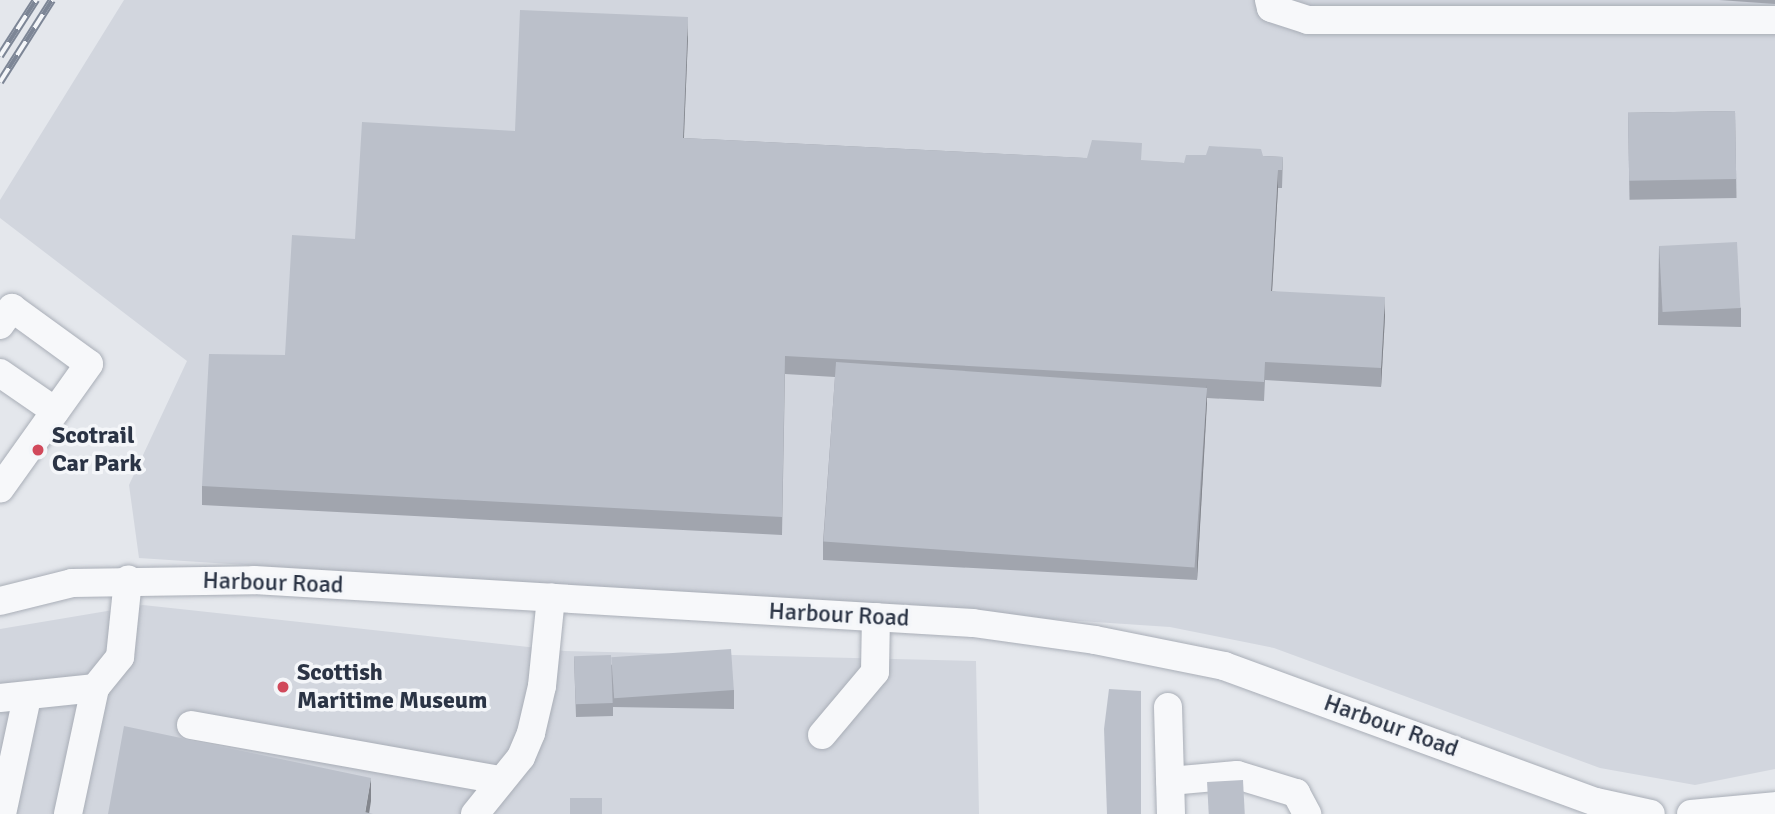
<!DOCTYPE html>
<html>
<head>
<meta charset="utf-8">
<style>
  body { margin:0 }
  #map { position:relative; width:1775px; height:814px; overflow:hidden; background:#e4e7ec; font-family:Signika,sans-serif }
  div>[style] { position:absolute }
  .built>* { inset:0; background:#d2d6de }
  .roads { filter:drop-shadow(0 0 2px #a9aeb7) drop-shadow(0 0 2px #a9aeb7) }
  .minor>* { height:28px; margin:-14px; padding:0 14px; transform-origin:14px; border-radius:14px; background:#f7f8fa }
  .rail>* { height:8px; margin-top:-4px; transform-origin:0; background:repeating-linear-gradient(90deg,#f4f6f9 0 16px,#7d8696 0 32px); box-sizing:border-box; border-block:2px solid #7d8696 }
  .wall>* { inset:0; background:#a1a5ae; transform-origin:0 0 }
  .shaded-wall>* { inset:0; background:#83868d }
  .building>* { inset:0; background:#bbc0ca; transform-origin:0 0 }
  .dots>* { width:19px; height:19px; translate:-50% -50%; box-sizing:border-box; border:4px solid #f4f6f9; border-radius:50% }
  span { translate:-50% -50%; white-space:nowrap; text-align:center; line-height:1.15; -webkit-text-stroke:7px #f4f6f9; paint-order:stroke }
  .poi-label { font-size:24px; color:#2b3445; font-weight:700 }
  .left { translate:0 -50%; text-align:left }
  .street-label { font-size:24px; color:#2b3445 }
</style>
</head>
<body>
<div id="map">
  <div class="built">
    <i style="clip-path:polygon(124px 0,1775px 0,1775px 769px,1695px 785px,1600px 768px,1274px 648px,1170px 627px,139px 558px,129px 485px,187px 361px,0 218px,0 200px)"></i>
    <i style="clip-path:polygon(143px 605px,565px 651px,976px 661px,979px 814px,0 814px,0 629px)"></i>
  </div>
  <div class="roads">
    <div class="minor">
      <i style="left:1269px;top:0;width:8px;rotate:76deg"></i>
      <i style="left:1271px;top:8px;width:39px;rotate:18deg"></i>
      <i style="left:1308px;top:20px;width:467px"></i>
      <i style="left:0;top:325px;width:21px;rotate:-55deg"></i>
      <i style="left:12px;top:308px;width:95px;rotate:36deg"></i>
      <i style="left:89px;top:364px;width:153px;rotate:125.5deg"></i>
      <i style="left:0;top:373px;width:67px;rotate:34.6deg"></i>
      <i style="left:0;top:601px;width:74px;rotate:-14deg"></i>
      <i style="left:72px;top:583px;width:182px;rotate:-0.9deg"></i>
      <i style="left:254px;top:580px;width:720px;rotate:3.42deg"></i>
      <i style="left:973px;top:623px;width:123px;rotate:7.9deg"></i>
      <i style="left:1095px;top:640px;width:132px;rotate:11.4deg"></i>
      <i style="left:1224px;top:666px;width:396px;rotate:20.1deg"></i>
      <i style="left:1596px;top:802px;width:56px;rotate:12.3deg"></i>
      <i style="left:0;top:698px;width:96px;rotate:-6deg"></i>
      <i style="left:1168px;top:707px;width:107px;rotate:88.4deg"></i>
      <i style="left:191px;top:725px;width:315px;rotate:10.1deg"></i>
      <i style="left:822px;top:735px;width:82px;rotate:-49.9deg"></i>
      <i style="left:875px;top:672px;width:55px;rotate:-89deg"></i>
      <i style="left:1170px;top:781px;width:67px;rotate:-5.1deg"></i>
      <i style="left:1237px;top:775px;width:62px;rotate:17deg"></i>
      <i style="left:1296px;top:793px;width:24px;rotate:62deg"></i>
      <i style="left:2px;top:814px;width:120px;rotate:-77.9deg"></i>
      <i style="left:68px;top:814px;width:129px;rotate:-77.9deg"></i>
      <i style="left:95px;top:688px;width:40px;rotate:-51deg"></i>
      <i style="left:120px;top:657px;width:78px;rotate:-84.1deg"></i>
      <i style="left:475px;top:814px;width:73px;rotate:-51.1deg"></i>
      <i style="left:521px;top:757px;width:26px;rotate:-67deg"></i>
      <i style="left:531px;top:733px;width:48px;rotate:-76.8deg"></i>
      <i style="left:542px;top:686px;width:89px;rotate:-84.2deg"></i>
      <i style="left:1691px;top:814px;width:84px;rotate:-5.4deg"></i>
    </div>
  </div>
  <div class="rail">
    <i style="left:0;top:56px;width:67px;rotate:-57.3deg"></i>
    <i style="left:0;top:82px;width:97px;rotate:-57.6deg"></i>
  </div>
  <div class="wall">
    <i style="clip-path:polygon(1719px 0,1775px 0,1775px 4px)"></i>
    <i style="clip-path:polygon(688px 36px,684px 138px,1184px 163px,1263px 156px,1283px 157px,1282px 188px,1278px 188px,1272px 291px,1385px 316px,1381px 387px,1265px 380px,1264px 401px,1207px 398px,1197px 580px,823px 560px,823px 542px,835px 377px,785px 374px,782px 535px,202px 505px,202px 486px,285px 355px,355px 239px,515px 131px)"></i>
    <i style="left:1735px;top:111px;width:87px;height:107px;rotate:89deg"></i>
    <i style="clip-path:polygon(1659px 246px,1741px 308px,1741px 327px,1658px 325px)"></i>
    <i style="clip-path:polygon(574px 657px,734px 690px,734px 709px,613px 707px,613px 716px,576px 717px)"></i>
  </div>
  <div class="shaded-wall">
    <i style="clip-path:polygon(688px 17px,688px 36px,683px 157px,683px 138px)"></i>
    <i style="clip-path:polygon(1278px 170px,1278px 188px,1271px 310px,1271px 291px)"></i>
    <i style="clip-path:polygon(1385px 297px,1385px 316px,1381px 387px,1381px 368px)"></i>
    <i style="clip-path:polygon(1207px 385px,1207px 403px,1197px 580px,1197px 562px)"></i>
    <i style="clip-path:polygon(371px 778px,371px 801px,369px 814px,365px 814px)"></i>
  </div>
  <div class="building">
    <i style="clip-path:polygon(520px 10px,688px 17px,683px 138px,1087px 158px,1092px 140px,1142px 143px,1141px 160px,1184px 163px,1186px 155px,1206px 155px,1209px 146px,1261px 149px,1263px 156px,1283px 157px,1282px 170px,1278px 170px,1271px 291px,1385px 297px,1381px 368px,1265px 362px,1264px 382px,785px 356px,782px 517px,202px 486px,209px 354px,285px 355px,292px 235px,355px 239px,362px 122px,515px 131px)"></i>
    <i style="left:1735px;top:111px;width:68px;height:107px;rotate:89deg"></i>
    <i style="left:1737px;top:242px;width:66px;height:78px;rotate:87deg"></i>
    <i style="left:836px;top:362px;width:372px;height:180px;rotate:4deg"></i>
    <i style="left:731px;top:649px;width:41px;height:120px;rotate:86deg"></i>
    <i style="left:611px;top:655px;width:48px;height:37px;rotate:88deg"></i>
    <i style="clip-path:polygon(1109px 689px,1141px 691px,1141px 814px,1107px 814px,1104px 729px)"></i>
    <i style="clip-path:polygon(124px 726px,371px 778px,365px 812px,373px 814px,108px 814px)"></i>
    <i style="left:1243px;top:780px;width:34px;height:36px;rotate:87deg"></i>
    <i style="left:602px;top:798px;width:16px;height:32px;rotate:90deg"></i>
  </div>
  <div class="dots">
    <i style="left:38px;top:450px;background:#d1495b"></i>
    <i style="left:283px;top:687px;background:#d1495b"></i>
  </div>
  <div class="poi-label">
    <span class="left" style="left:52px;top:450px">Scotrail<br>Car Park</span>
    <span class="left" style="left:297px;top:687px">Scottish<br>Maritime Museum</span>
  </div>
  <div class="street-label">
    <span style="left:273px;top:583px;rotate:2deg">Harbour Road</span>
    <span style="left:839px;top:615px;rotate:3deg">Harbour Road</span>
    <span style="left:1391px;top:726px;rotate:20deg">Harbour Road</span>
  </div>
</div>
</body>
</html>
